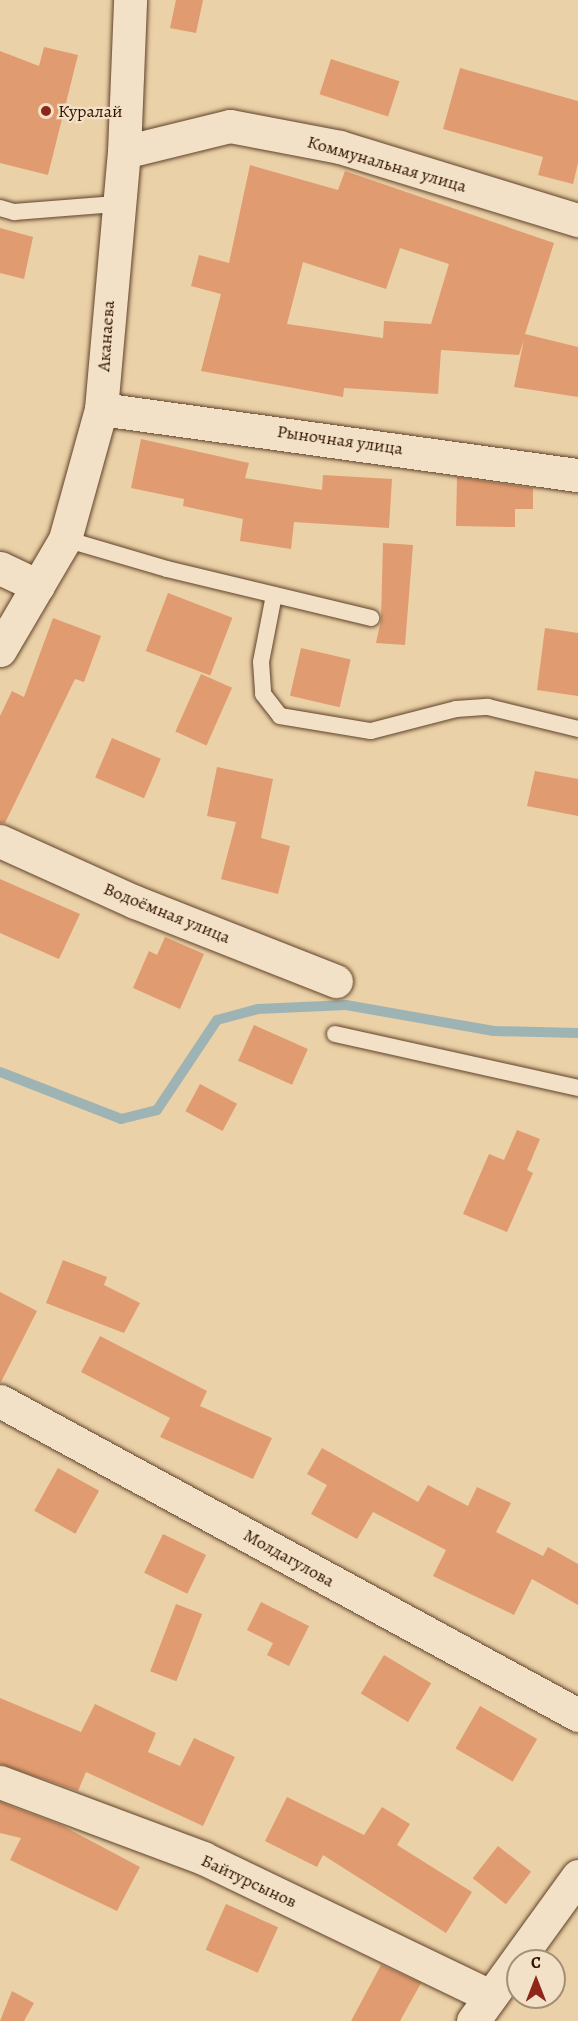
<!DOCTYPE html>
<html>
<head>
<meta charset="utf-8">
<style>
  body { margin:0 }
  #map { position:relative; width:578px; height:2021px; overflow:hidden; background:#ebd1a7; font-family:Alegreya,serif }
  div>[style] { position:absolute }
  .stream>* { height:10px; margin:-5px; padding:0 5px; transform-origin:5px; border-radius:5px; background:#9eb4b4 }
  .building>* { inset:0; background:#e09b70; transform-origin:0 0 }
  .roads { filter:drop-shadow(0 0 2px #60422a) drop-shadow(0 0 2px #60422a) }
  .lane>* { height:16px; margin:-8px; padding:0 8px; transform-origin:8px; border-radius:8px; background:#f2e1c6 }
  .street>* { height:33px; margin:-16.5px; padding:0 16.5px; transform-origin:16.5px; border-radius:16.5px; background:#f2e1c6 }
  .secondary>* { height:33px; margin:-16.5px; padding:0 16.5px; transform-origin:16.5px; border-radius:16.5px; background:#f2e1c6 }
  .dots>* { width:16px; height:16px; translate:-50% -50%; box-sizing:border-box; border:3px solid #f2e1c6; border-radius:50% }
  span { translate:-50% -50%; white-space:nowrap; text-align:center; line-height:1.15; -webkit-text-stroke:4.5px #f2e1c6; paint-order:stroke }
  .poi-label { font-size:18px; color:#311201 }
  .left { translate:0 -50%; text-align:left }
  .street-label { font-size:18px; color:#311201 }
  .north { position:absolute; left:506px; top:1949px; width:60px; height:60px; box-sizing:border-box; background:#f2e1c6; border:2px solid #a58e77; border-radius:50%; rotate:0deg; font-size:16px; font-weight:700; line-height:24px; text-align:center; color:#311201 }
  .north::after { content:''; display:block; margin:auto; width:21px; height:27px; background:#8f2418; clip-path:polygon(50% 0,100% 100%,50% 72%,0 100%) }
</style>
</head>
<body>
<div id="map">
  <div class="stream">
    <i style="left:0;top:1072px;width:130px;rotate:21.2deg"></i>
    <i style="left:121px;top:1119px;width:37px;rotate:-14deg"></i>
    <i style="left:157px;top:1110px;width:108px;rotate:-56.3deg"></i>
    <i style="left:217px;top:1020px;width:42px;rotate:-15deg"></i>
    <i style="left:258px;top:1009px;width:88px;rotate:-2.6deg"></i>
    <i style="left:346px;top:1005px;width:150px;rotate:10deg"></i>
    <i style="left:494px;top:1031px;width:84px;rotate:1.4deg"></i>
  </div>
  <div class="building">
    <i style="clip-path:polygon(176px 0,203px 0,196px 33px,170px 28px)"></i>
    <i style="clip-path:polygon(44px 47px,78px 55px,48px 175px,0 163px,0 51px,39px 66px)"></i>
    <i style="left:331px;top:59px;width:72px;height:37px;rotate:18deg"></i>
    <i style="clip-path:polygon(460px 68px,578px 101px,578px 163px,573px 184px,538px 175px,543px 157px,443px 129px)"></i>
    <i style="clip-path:polygon(evenodd,250px 165px,338px 190px,345px 171px,554px 243px,525px 334px,578px 347px,578px 397px,514px 387px,524px 340px,519px 355px,441px 350px,438px 394px,344px 388px,343px 397px,201px 371px,221px 294px,191px 286px,199px 255px,229px 263px,250px 165px,400px 248px,449px 264px,431px 324px,384px 321px,383px 338px,287px 324px,303px 262px,386px 289px,400px 248px)"></i>
    <i style="clip-path:polygon(0 228px,33px 237px,24px 279px,0 273px)"></i>
    <i style="clip-path:polygon(141px 439px,249px 463px,245px 478px,322px 490px,323px 475px,392px 479px,389px 528px,294px 522px,291px 549px,240px 541px,243px 519px,183px 506px,184px 499px,131px 488px)"></i>
    <i style="clip-path:polygon(457px 477px,533px 488px,533px 509px,515px 509px,515px 527px,456px 526px)"></i>
    <i style="clip-path:polygon(383px 543px,413px 545px,405px 645px,376px 643px,381px 620px)"></i>
    <i style="left:168px;top:593px;width:69px;height:62px;rotate:21deg"></i>
    <i style="clip-path:polygon(53px 618px,101px 636px,84px 682px,75px 679px,5px 823px,0 823px,0 716px,12px 691px,24px 697px)"></i>
    <i style="clip-path:polygon(545px 628px,578px 633px,578px 696px,537px 690px)"></i>
    <i style="left:301px;top:648px;width:51px;height:49px;rotate:13deg"></i>
    <i style="left:201px;top:674px;width:34px;height:63px;rotate:24deg"></i>
    <i style="left:112px;top:738px;width:53px;height:43px;rotate:23deg"></i>
    <i style="clip-path:polygon(217px 767px,273px 779px,261px 838px,290px 846px,278px 894px,221px 879px,236px 822px,207px 816px)"></i>
    <i style="clip-path:polygon(535px 771px,578px 779px,578px 816px,527px 806px)"></i>
    <i style="clip-path:polygon(0 879px,80px 914px,59px 959px,0 933px)"></i>
    <i style="clip-path:polygon(165px 937px,204px 954px,180px 1009px,133px 988px,149px 951px,157px 955px)"></i>
    <i style="left:254px;top:1025px;width:59px;height:39px;rotate:24deg"></i>
    <i style="left:200px;top:1084px;width:42px;height:31px;rotate:28deg"></i>
    <i style="clip-path:polygon(517px 1130px,540px 1139px,527px 1170px,533px 1173px,507px 1232px,463px 1214px,489px 1154px,504px 1160px)"></i>
    <i style="clip-path:polygon(63px 1260px,107px 1277px,104px 1285px,140px 1303px,124px 1333px,46px 1303px)"></i>
    <i style="clip-path:polygon(0 1292px,37px 1311px,1px 1382px,0 1382px)"></i>
    <i style="clip-path:polygon(100px 1336px,207px 1391px,200px 1406px,272px 1438px,253px 1479px,160px 1437px,170px 1418px,81px 1372px)"></i>
    <i style="clip-path:polygon(322px 1448px,418px 1502px,428px 1485px,468px 1506px,477px 1487px,511px 1503px,496px 1532px,543px 1556px,548px 1547px,578px 1564px,578px 1605px,532px 1579px,514px 1615px,433px 1576px,446px 1550px,373px 1512px,357px 1539px,311px 1514px,327px 1485px,307px 1474px)"></i>
    <i style="left:58px;top:1468px;width:47px;height:49px;rotate:29deg"></i>
    <i style="left:163px;top:1534px;width:48px;height:43px;rotate:26deg"></i>
    <i style="clip-path:polygon(261px 1602px,309px 1626px,289px 1666px,267px 1655px,273px 1643px,247px 1630px)"></i>
    <i style="left:176px;top:1604px;width:28px;height:72px;rotate:21deg"></i>
    <i style="left:384px;top:1655px;width:55px;height:45px;rotate:31deg"></i>
    <i style="clip-path:polygon(0 1698px,81px 1732px,95px 1704px,156px 1733px,148px 1752px,180px 1766px,194px 1738px,235px 1757px,203px 1826px,86px 1772px,78px 1791px,0 1764px)"></i>
    <i style="left:480px;top:1706px;width:66px;height:49px;rotate:30deg"></i>
    <i style="clip-path:polygon(287px 1797px,364px 1835px,382px 1807px,410px 1824px,397px 1845px,472px 1892px,446px 1933px,323px 1855px,317px 1867px,265px 1841px)"></i>
    <i style="clip-path:polygon(0 1802px,61px 1825px,140px 1867px,117px 1911px,10px 1860px,21px 1838px,0 1833px)"></i>
    <i style="left:498px;top:1846px;width:42px;height:41px;rotate:38deg"></i>
    <i style="left:226px;top:1904px;width:57px;height:50px;rotate:24deg"></i>
    <i style="clip-path:polygon(381px 1965px,421px 1983px,400px 2021px,351px 2021px)"></i>
    <i style="clip-path:polygon(12px 1991px,34px 2003px,24px 2021px,0 2021px)"></i>
  </div>
  <div class="roads">
    <div class="lane">
      <i style="left:0;top:208px;width:15px;rotate:16deg"></i>
      <i style="left:14px;top:212px;width:102px;rotate:-4.5deg"></i>
      <i style="left:65px;top:539px;width:106px;rotate:16.4deg"></i>
      <i style="left:167px;top:569px;width:210px;rotate:13.5deg"></i>
      <i style="left:274px;top:595px;width:68px;rotate:101deg"></i>
      <i style="left:261px;top:662px;width:32px;rotate:86deg"></i>
      <i style="left:263px;top:694px;width:28px;rotate:52deg"></i>
      <i style="left:280px;top:716px;width:92px;rotate:9.4deg"></i>
      <i style="left:371px;top:731px;width:88px;rotate:-14.5deg"></i>
      <i style="left:456px;top:709px;width:32px;rotate:-4deg"></i>
      <i style="left:488px;top:707px;width:93px;rotate:13.7deg"></i>
      <i style="left:335px;top:1034px;width:249px;rotate:12.5deg"></i>
    </div>
    <div class="street">
      <i style="left:124px;top:152px;width:109px;rotate:-13.8deg"></i>
      <i style="left:230px;top:126px;width:112px;rotate:10.8deg"></i>
      <i style="left:340px;top:147px;width:249px;rotate:17.1deg"></i>
      <i style="left:101px;top:409px;width:482px;rotate:7.9deg"></i>
      <i style="left:0;top:568px;width:42px;rotate:25.3deg"></i>
      <i style="left:0;top:841px;width:148px;rotate:24.3deg"></i>
      <i style="left:135px;top:902px;width:216px;rotate:21.5deg"></i>
      <i style="left:0;top:1401px;width:658px;rotate:28.51deg"></i>
      <i style="left:0;top:1782px;width:217px;rotate:20.5deg"></i>
      <i style="left:203px;top:1858px;width:318px;rotate:25.7deg"></i>
    </div>
    <div class="secondary">
      <i style="left:0;top:650px;width:129px;rotate:-59.6deg"></i>
      <i style="left:65px;top:539px;width:135px;rotate:-74.5deg"></i>
      <i style="left:101px;top:409px;width:258px;rotate:-84.9deg"></i>
      <i style="left:124px;top:152px;width:152px;rotate:-87.7deg"></i>
      <i style="left:473px;top:2021px;width:179px;rotate:-54.1deg"></i>
    </div>
  </div>
  <div class="dots">
    <i style="left:46px;top:111px;background:#8f2418"></i>
  </div>
  <div class="poi-label">
    <span class="left" style="left:58px;top:111px">Куралай</span>
  </div>
  <div class="street-label">
    <span style="left:387px;top:164px;rotate:16deg">Коммунальная улица</span>
    <span style="left:106px;top:336px;rotate:-86deg">Аканаева</span>
    <span style="left:340px;top:440px;rotate:8deg">Рыночная улица</span>
    <span style="left:167px;top:913px;rotate:22deg">Водоёмная улица</span>
    <span style="left:289px;top:1558px;rotate:29deg">Молдагулова</span>
    <span style="left:249px;top:1881px;rotate:25deg">Байтурсынов</span>
  </div>
  <div class="north">С</div>
</div>
</body>
</html>
